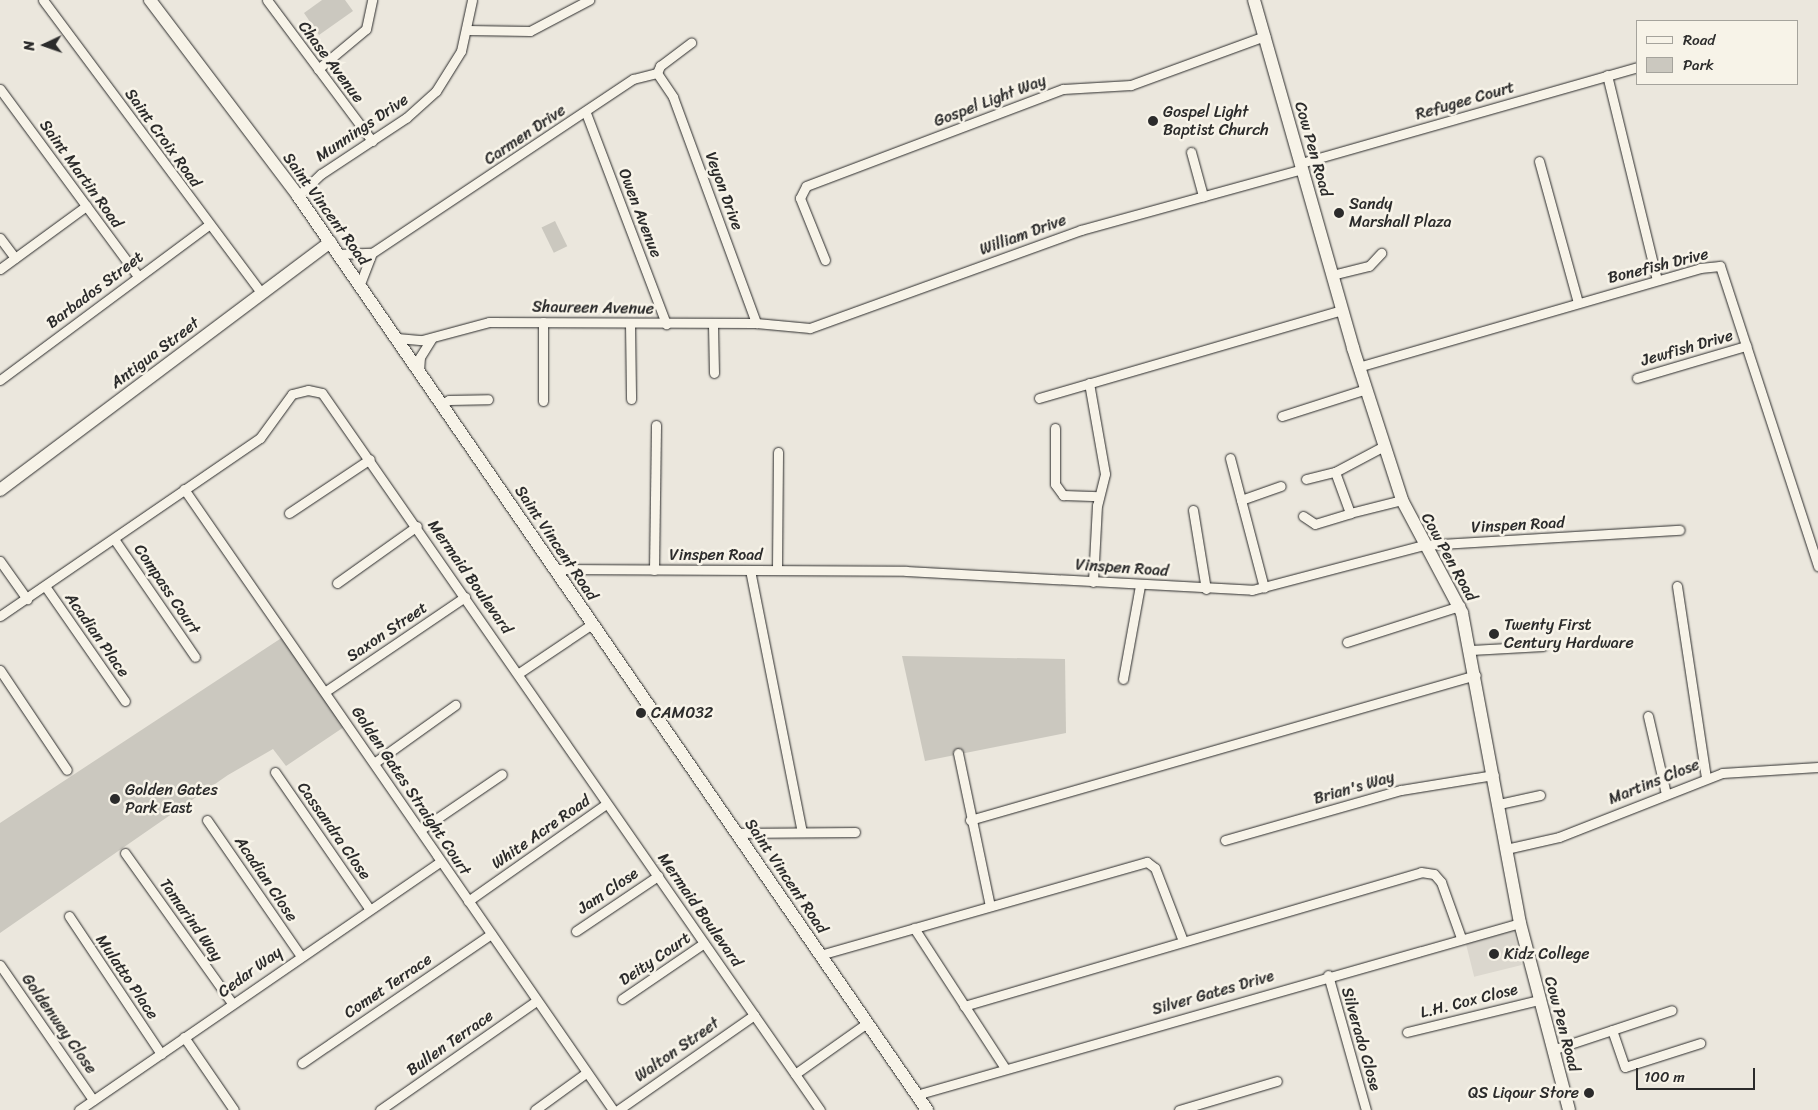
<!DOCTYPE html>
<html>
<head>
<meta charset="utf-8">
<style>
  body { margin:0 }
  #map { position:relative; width:1818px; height:1110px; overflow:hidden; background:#ebe7dd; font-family:Sriracha,sans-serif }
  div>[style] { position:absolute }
  .built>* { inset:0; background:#dbd7ce; transform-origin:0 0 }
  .green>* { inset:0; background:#cbc8bf; transform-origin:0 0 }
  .roads { filter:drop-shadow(0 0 1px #2b2b2b) drop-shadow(0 0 1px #2b2b2b) }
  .street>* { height:9px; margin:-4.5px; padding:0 4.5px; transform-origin:4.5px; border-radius:4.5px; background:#f7f3e8 }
  .secondary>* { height:12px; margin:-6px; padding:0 6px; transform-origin:6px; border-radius:6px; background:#f7f3e8 }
  .dots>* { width:14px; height:14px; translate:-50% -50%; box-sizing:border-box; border:2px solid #f7f3e8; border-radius:50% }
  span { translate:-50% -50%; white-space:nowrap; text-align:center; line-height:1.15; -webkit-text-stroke:5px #f7f3e8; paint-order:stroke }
  .street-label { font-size:16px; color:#2b2b2b }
  .poi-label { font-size:16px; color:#2b2b2b }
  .left { translate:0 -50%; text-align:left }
  .right { translate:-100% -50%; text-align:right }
  .legend { position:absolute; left:1636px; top:20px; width:162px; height:65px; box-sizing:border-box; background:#f7f3e8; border:1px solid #a5a39c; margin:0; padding:6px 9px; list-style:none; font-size:15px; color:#2b2b2b }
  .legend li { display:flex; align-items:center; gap:10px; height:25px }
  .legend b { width:25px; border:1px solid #a5a39c }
  .north { position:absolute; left:20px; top:20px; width:50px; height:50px; -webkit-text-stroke:4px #f7f3e8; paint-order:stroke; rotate:267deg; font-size:14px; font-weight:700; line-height:20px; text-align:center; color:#2b2b2b }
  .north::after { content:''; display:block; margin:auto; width:18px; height:22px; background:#2b2b2b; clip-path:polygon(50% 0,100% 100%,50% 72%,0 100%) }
  .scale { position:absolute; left:1636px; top:1068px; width:119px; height:22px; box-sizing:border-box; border:2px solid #2b2b2b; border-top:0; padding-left:6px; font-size:15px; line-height:18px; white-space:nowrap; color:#2b2b2b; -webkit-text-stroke:4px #f7f3e8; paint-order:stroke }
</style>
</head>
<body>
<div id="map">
  <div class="built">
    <i style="left:1513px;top:930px;width:36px;height:49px;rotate:76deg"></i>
  </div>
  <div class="green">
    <i style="clip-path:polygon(322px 0,345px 0,353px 11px,319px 35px,304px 13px)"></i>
    <i style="left:555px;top:221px;width:28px;height:15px;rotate:64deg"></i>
    <i style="clip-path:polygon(283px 637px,344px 727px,286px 766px,273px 749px,228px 775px,0 933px,0 823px)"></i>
    <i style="clip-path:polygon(902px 656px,1065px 659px,1066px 733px,925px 761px)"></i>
  </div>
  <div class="roads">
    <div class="street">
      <i style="left:43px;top:0;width:365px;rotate:53.3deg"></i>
      <i style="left:267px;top:0;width:176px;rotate:53.3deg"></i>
      <i style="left:467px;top:30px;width:63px;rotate:0.9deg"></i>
      <i style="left:530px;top:31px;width:67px;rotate:-27.7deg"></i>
      <i style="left:318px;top:69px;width:62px;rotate:-39.8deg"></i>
      <i style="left:366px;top:29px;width:30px;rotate:-78deg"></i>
      <i style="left:657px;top:73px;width:29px;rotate:56deg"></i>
      <i style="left:673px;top:97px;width:241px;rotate:69.8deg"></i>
      <i style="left:657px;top:73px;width:8px;rotate:-67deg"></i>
      <i style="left:660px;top:66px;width:39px;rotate:-37deg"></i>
      <i style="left:1607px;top:75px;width:211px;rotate:76.3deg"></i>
      <i style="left:0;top:89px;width:232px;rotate:53.6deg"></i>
      <i style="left:586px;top:113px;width:226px;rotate:69.2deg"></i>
      <i style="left:1191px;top:152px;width:46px;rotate:74.7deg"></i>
      <i style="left:1539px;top:161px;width:147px;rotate:74.6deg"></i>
      <i style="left:1301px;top:163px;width:349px;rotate:-15.9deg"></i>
      <i style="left:298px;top:196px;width:32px;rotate:-44deg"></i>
      <i style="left:321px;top:174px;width:102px;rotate:-33.4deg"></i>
      <i style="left:406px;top:118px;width:40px;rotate:-42deg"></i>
      <i style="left:436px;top:91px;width:47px;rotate:-58deg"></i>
      <i style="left:461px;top:51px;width:52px;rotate:-77.8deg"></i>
      <i style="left:0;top:238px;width:25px;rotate:53deg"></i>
      <i style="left:339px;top:254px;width:33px;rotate:-2deg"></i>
      <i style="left:372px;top:253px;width:314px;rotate:-33.7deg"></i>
      <i style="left:633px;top:79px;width:25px;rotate:-14deg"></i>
      <i style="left:825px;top:260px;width:67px;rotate:-112deg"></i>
      <i style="left:800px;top:198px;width:13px;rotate:-63deg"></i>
      <i style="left:806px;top:186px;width:275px;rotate:-20.7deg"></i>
      <i style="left:1063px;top:89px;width:68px;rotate:-3.4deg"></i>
      <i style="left:1131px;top:85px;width:143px;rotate:-20.1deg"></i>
      <i style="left:0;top:269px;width:107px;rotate:-36.2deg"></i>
      <i style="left:1332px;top:275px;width:38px;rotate:-14deg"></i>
      <i style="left:1369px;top:266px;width:18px;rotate:-47deg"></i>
      <i style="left:360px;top:284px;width:33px;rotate:-69deg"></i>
      <i style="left:543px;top:322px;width:79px;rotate:90deg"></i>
      <i style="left:630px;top:323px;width:76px;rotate:89.2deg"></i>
      <i style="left:713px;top:325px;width:48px;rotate:88.8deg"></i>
      <i style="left:397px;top:338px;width:25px;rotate:5deg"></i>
      <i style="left:422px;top:340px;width:69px;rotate:-15deg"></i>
      <i style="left:489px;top:322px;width:267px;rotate:0.2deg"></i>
      <i style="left:756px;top:323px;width:54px;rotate:5.3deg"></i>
      <i style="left:810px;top:328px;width:288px;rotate:-19.9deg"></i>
      <i style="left:1081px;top:230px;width:229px;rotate:-15.4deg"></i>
      <i style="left:1358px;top:367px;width:356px;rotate:-16.1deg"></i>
      <i style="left:1700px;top:268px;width:20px;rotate:-6deg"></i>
      <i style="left:1720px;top:266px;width:316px;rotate:71.9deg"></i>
      <i style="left:419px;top:371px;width:14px;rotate:-86deg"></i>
      <i style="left:420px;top:357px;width:22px;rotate:-58deg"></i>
      <i style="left:1637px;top:378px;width:114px;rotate:-16.4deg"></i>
      <i style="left:0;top:380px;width:260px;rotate:-36.6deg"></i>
      <i style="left:1089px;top:383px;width:92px;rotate:80deg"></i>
      <i style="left:1105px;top:474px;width:32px;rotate:104deg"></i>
      <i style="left:1097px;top:505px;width:77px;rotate:93deg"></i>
      <i style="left:1039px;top:398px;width:316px;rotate:-16.2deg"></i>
      <i style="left:442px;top:404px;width:8px;rotate:-30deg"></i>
      <i style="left:449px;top:400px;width:39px;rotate:-1deg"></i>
      <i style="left:1282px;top:416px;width:88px;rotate:-17.8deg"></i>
      <i style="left:1055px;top:428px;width:56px;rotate:90deg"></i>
      <i style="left:1055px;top:484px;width:14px;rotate:54deg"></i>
      <i style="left:1063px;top:495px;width:36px;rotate:2deg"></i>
      <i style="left:1384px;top:446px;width:55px;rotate:152deg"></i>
      <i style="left:1335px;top:472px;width:44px;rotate:69.9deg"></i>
      <i style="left:1350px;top:513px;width:54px;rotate:-14deg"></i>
      <i style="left:1230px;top:458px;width:134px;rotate:75.3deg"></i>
      <i style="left:1306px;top:479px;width:30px;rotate:-14deg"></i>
      <i style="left:184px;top:489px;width:755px;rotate:55.36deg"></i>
      <i style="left:1241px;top:500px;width:42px;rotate:-19.3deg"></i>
      <i style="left:1193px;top:510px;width:80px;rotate:80.7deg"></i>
      <i style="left:289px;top:513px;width:97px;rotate:-33.7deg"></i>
      <i style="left:1303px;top:516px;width:14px;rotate:34deg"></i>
      <i style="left:1315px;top:524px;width:37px;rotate:-17deg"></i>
      <i style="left:114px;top:539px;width:143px;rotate:55.5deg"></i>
      <i style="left:0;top:561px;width:47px;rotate:54.6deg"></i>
      <i style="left:555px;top:569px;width:351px;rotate:0.3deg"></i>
      <i style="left:906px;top:571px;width:347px;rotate:3.1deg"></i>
      <i style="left:1252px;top:590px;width:178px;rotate:-14.7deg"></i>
      <i style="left:1424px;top:545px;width:256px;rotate:-3.4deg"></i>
      <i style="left:777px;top:569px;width:117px;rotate:-89.5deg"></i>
      <i style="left:654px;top:570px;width:145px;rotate:-89.2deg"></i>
      <i style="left:750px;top:570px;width:267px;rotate:78.8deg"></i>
      <i style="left:337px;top:583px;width:98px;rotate:-35.5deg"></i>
      <i style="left:45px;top:586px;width:140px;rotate:55.2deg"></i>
      <i style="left:1677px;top:586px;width:193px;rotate:81.4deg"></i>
      <i style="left:0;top:616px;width:315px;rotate:-34.4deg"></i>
      <i style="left:260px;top:438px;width:54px;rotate:-54deg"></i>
      <i style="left:292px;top:394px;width:16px;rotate:-14deg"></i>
      <i style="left:308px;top:390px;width:14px;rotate:12deg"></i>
      <i style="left:322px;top:393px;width:873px;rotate:55.22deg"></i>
      <i style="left:1347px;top:642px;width:119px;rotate:-17.7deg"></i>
      <i style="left:1471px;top:650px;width:72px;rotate:-3.2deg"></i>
      <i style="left:0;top:670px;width:120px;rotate:56.2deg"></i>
      <i style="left:519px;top:673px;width:88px;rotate:-33.9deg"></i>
      <i style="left:1123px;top:679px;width:96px;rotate:-79.7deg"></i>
      <i style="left:326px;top:691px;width:168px;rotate:-34.1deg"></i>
      <i style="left:1648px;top:716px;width:80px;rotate:77deg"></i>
      <i style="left:958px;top:753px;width:156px;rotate:78.2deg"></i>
      <i style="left:374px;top:763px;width:100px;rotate:-35.6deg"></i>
      <i style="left:275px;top:772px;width:164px;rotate:55.4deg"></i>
      <i style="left:1499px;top:804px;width:42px;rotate:-12.4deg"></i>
      <i style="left:207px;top:820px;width:164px;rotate:55.4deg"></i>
      <i style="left:970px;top:820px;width:526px;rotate:-15.99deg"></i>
      <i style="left:420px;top:830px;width:99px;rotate:-34.3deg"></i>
      <i style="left:737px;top:833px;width:118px;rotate:-0.5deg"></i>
      <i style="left:1225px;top:840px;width:183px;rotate:-15.9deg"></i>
      <i style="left:1401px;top:790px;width:94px;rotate:-9.2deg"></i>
      <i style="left:1506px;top:849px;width:54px;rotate:-12.8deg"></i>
      <i style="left:1559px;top:837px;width:175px;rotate:-21.4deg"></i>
      <i style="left:1722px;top:773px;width:96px;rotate:-3.6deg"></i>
      <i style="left:125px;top:853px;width:184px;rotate:54.5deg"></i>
      <i style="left:468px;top:901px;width:169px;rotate:-35.1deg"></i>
      <i style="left:69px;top:916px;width:166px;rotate:56.3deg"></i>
      <i style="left:914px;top:928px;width:167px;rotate:57deg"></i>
      <i style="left:576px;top:931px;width:99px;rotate:-33.9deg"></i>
      <i style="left:820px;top:955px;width:340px;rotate:-15.9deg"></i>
      <i style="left:1147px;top:862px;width:10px;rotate:37deg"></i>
      <i style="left:1155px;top:868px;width:78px;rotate:69deg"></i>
      <i style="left:0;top:965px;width:164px;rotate:55.4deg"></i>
      <i style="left:1328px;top:975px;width:140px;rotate:74.3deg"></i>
      <i style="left:622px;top:999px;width:99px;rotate:-34.3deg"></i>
      <i style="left:964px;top:1006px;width:476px;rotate:-16.3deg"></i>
      <i style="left:1421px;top:872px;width:13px;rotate:9deg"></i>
      <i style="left:1434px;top:874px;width:11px;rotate:49deg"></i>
      <i style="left:1441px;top:882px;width:59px;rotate:70.3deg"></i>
      <i style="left:1612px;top:1030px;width:39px;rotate:71deg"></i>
      <i style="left:1625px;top:1067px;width:79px;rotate:-17.7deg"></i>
      <i style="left:1407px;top:1032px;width:135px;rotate:-13.7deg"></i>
      <i style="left:184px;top:1037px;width:88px;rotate:55.6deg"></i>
      <i style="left:1552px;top:1050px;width:126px;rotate:-18.4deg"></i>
      <i style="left:302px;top:1063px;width:229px;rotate:-34.3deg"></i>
      <i style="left:795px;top:1074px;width:88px;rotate:-35.3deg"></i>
      <i style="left:916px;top:1095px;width:628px;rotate:-15.9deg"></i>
      <i style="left:79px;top:1110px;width:438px;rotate:-34.5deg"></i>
      <i style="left:380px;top:1110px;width:190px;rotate:-34.9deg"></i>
      <i style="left:535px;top:1110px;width:63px;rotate:-36deg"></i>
      <i style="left:618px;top:1110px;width:166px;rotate:-34.9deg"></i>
      <i style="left:1179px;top:1110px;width:102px;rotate:-16.5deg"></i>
    </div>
    <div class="secondary">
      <i style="left:150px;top:0;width:246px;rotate:52.9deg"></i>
      <i style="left:298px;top:196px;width:1110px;rotate:55.46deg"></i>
      <i style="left:1254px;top:0;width:362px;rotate:74.1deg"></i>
      <i style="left:1353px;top:348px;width:160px;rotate:72.1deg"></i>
      <i style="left:1402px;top:500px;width:128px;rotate:62deg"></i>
      <i style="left:1462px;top:613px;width:315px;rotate:79.4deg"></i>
      <i style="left:1520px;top:923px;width:193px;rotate:75.3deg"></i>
      <i style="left:0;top:490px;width:413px;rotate:-36.9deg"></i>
    </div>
  </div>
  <div class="dots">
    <i style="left:1153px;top:121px;background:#2b2b2b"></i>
    <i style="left:1339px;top:213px;background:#2b2b2b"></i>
    <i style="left:1494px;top:634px;background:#2b2b2b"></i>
    <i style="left:641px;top:713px;background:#2b2b2b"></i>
    <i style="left:115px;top:799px;background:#2b2b2b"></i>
    <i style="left:1494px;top:954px;background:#2b2b2b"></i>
    <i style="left:1589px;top:1093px;background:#2b2b2b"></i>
  </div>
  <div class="street-label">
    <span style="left:331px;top:62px;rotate:53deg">Chase Avenue</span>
    <span style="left:990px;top:101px;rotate:-21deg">Gospel Light Way</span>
    <span style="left:1465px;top:101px;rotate:-16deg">Refugee Court</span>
    <span style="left:362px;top:128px;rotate:-34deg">Munnings Drive</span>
    <span style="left:525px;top:135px;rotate:-34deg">Carmen Drive</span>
    <span style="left:163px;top:138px;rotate:54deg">Saint Croix Road</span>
    <span style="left:1313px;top:149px;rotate:74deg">Cow Pen Road</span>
    <span style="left:81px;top:174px;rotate:54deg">Saint Martin Road</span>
    <span style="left:724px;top:191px;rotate:70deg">Veyon Drive</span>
    <span style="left:326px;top:209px;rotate:54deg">Saint Vincent Road</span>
    <span style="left:640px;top:213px;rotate:69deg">Owen Avenue</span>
    <span style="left:1023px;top:235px;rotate:-20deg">William Drive</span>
    <span style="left:1658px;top:266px;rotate:-14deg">Bonefish Drive</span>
    <span style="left:95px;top:290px;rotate:-37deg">Barbados Street</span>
    <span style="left:593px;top:308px;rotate:1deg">Shaureen Avenue</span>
    <span style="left:1687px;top:348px;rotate:-16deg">Jewfish Drive</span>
    <span style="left:155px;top:353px;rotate:-37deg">Antigua Street</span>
    <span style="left:1518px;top:525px;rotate:-3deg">Vinspen Road</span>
    <span style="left:556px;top:543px;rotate:56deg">Saint Vincent Road</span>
    <span style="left:716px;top:555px">Vinspen Road</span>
    <span style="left:1449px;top:557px;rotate:61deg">Cow Pen Road</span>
    <span style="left:1122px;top:568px;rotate:4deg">Vinspen Road</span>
    <span style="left:470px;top:577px;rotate:55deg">Mermaid Boulevard</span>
    <span style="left:167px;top:589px;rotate:56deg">Compass Court</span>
    <span style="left:387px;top:632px;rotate:-34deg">Saxon Street</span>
    <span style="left:97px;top:635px;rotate:55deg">Acadian Place</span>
    <span style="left:1654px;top:782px;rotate:-22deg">Martins Close</span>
    <span style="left:1354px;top:788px;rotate:-16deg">Brian's Way</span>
    <span style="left:411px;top:791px;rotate:56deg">Golden Gates Straight Court</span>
    <span style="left:334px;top:831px;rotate:55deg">Cassandra Close</span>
    <span style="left:541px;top:832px;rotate:-35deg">White Acre Road</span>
    <span style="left:786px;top:876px;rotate:56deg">Saint Vincent Road</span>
    <span style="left:266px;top:879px;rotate:56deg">Acadian Close</span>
    <span style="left:608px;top:891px;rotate:-34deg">Jam Close</span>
    <span style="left:700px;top:910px;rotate:55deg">Mermaid Boulevard</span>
    <span style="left:191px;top:920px;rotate:55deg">Tamarind Way</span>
    <span style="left:655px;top:959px;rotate:-34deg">Deity Court</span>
    <span style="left:250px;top:972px;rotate:-36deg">Cedar Way</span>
    <span style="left:127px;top:977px;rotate:56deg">Mulatto Place</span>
    <span style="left:388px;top:986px;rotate:-34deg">Comet Terrace</span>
    <span style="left:1213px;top:993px;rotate:-16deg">Silver Gates Drive</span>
    <span style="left:1469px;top:1001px;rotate:-14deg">L.H. Cox Close</span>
    <span style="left:59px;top:1024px;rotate:55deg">Goldenway Close</span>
    <span style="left:1562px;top:1024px;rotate:75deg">Cow Pen Road</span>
    <span style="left:1361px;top:1039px;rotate:74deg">Silverado Close</span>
    <span style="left:450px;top:1043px;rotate:-35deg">Bullen Terrace</span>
    <span style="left:677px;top:1050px;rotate:-35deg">Walton Street</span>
  </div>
  <div class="poi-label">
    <span class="left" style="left:1163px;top:121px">Gospel Light<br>Baptist Church</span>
    <span class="left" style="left:1349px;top:213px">Sandy<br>Marshall Plaza</span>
    <span class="left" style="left:1504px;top:634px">Twenty First<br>Century Hardware</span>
    <span class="left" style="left:651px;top:713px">CAM032</span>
    <span class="left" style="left:125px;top:799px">Golden Gates<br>Park East</span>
    <span class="left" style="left:1504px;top:954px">Kidz College</span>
    <span class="right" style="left:1579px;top:1093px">QS Liqour Store</span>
  </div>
  <ul class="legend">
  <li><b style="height:6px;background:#f7f3e8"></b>Road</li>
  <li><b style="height:14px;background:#cbc8bf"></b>Park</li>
  </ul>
  <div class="north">N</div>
  <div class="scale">100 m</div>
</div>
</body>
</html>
